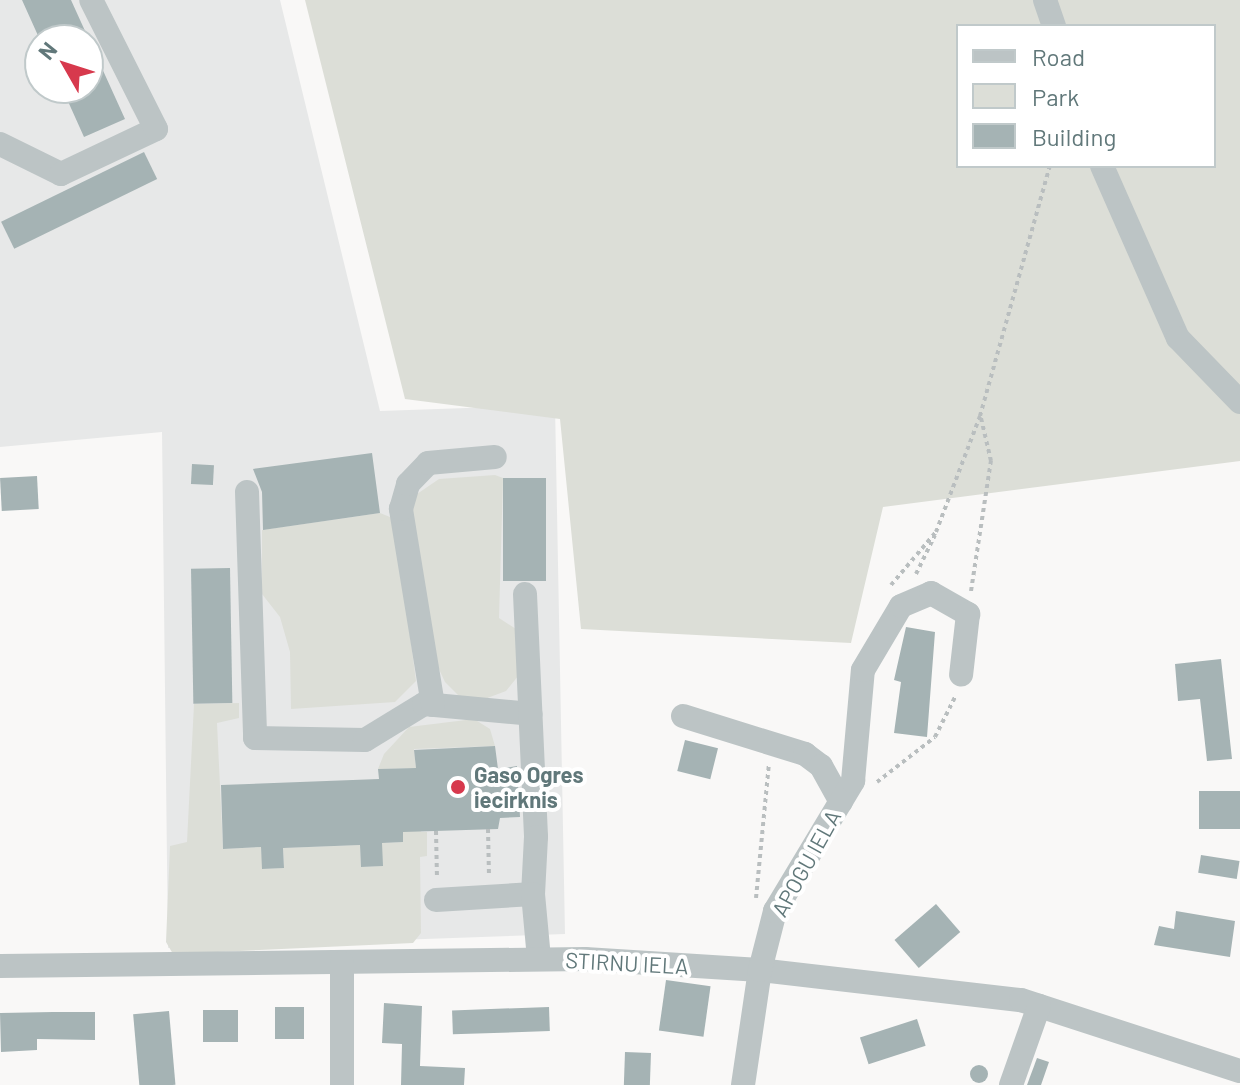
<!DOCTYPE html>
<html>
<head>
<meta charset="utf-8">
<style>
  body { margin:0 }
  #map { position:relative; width:1240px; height:1085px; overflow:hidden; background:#f9f8f7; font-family:Barlow,sans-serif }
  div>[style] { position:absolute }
  .built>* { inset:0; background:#e7e8e8 }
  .green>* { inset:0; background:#dcded7 }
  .building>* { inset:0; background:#a5b3b4; transform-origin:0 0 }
  .round { border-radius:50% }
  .path>* { height:4px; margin-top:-2px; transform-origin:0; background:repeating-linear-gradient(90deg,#b9bebf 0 4px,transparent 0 8px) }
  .minor>* { height:24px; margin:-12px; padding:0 12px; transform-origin:12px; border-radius:12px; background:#bcc4c5 }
  .dots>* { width:22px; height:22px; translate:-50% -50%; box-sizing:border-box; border:4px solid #fff; border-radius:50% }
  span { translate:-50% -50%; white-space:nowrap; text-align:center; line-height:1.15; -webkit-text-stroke:8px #fff; paint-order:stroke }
  .poi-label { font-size:22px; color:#61787a; font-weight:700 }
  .left { translate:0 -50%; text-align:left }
  .street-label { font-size:22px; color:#61787a }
  .legend { position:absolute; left:956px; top:24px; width:260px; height:144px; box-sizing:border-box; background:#fff; border:2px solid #c0c9ca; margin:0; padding:10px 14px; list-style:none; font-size:24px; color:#61787a }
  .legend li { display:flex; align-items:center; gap:16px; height:40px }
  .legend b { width:40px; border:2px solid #c0c9ca }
  .north { position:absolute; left:24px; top:24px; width:80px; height:80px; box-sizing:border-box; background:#fff; border:2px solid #c0c9ca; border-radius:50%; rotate:309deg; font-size:22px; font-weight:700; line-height:32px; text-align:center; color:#61787a }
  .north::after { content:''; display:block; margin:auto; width:28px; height:36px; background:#d7394d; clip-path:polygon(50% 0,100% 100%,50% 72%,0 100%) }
</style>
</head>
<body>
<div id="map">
  <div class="built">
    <i style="clip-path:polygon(evenodd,0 0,280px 0,380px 411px,555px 405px,565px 934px,168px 948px,162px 432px,0 447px,0 0,40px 40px,88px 40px,88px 88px,40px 88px,40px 40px)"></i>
  </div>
  <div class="green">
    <i style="clip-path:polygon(evenodd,305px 0,1240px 0,1240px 461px,883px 507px,851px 643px,581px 629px,560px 419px,405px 399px,305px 0,958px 26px,1214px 26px,1214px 166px,958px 166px,958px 26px)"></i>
    <i style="clip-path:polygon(495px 475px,503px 478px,499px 618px,519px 631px,519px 675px,506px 691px,482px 700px,459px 696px,445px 682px,430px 650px,409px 513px,417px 494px,439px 479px)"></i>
    <i style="clip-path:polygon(380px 513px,395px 519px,416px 681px,395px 702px,291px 709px,290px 652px,280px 617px,262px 594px,262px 530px)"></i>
    <i style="clip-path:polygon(239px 703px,239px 718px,217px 723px,223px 849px,261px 847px,263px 869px,284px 868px,283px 848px,360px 845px,361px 867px,382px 866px,382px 843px,403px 842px,403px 824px,418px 823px,421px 832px,427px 832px,427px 856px,420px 857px,421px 933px,413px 943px,173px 954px,166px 942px,170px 846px,187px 842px,194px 704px)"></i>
    <i style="clip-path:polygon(474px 719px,490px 729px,495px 746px,414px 749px,416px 768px,378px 769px,384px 754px,409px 727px)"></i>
  </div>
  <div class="building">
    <i style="clip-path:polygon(22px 0,71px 0,125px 119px,84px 137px,62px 88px,88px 88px,88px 40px,40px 40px)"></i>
    <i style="left:144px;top:152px;width:30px;height:159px;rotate:64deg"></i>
    <i style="clip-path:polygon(372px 453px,380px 513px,263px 530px,262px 492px,253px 469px)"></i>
    <i style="left:192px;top:464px;width:22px;height:20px;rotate:3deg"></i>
    <i style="left:37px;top:476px;width:33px;height:37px;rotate:87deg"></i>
    <i style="left:503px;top:478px;width:43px;height:103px"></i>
    <i style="left:230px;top:568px;width:135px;height:39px;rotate:89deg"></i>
    <i style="clip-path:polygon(906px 627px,935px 632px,927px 737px,894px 733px,901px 682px,894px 680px)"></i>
    <i style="clip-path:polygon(1221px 659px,1232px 759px,1207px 761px,1200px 699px,1178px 701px,1175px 664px)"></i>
    <i style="left:685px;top:740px;width:34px;height:32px;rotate:14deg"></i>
    <i style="clip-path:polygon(495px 746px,498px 769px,517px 766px,520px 817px,500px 818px,498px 829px,403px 832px,403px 842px,382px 843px,383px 866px,361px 867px,360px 845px,283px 848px,284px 868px,262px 869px,261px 847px,223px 849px,221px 785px,379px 779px,378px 769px,416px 768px,414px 750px)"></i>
    <i style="left:1240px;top:791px;width:38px;height:41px;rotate:90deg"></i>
    <i style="left:1201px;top:855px;width:39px;height:18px;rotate:9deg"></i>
    <i style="left:936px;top:904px;width:37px;height:55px;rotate:49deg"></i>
    <i style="clip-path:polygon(1176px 911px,1235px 921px,1230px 957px,1154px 945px,1159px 926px,1174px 929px)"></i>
    <i style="left:666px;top:980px;width:45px;height:51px;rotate:8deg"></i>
    <i style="clip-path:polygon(384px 1003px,422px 1006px,420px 1066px,465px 1068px,464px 1085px,401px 1085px,402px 1044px,382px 1043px)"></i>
    <i style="left:304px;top:1007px;width:32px;height:29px;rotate:90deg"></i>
    <i style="left:549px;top:1007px;width:24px;height:97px;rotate:88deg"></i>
    <i style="left:203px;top:1010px;width:35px;height:32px"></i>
    <i style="left:169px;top:1011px;width:74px;height:36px;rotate:85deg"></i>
    <i style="clip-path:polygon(53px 1012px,95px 1012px,95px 1040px,37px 1039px,37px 1050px,1px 1052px,0 1013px)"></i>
    <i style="left:917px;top:1019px;width:28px;height:60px;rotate:72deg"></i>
    <i style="left:625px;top:1052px;width:26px;height:33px;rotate:2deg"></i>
    <i style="clip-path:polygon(1037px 1058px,1049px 1062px,1041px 1085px,1027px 1085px)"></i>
    <i class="round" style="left:970px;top:1065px;width:18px;height:18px"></i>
  </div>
  <div class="path">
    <i style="left:916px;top:574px;width:43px;rotate:-64deg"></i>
    <i style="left:891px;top:585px;width:70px;rotate:-49.7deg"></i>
    <i style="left:936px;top:532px;width:124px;rotate:-69.2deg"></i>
    <i style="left:980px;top:416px;width:260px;rotate:-74.4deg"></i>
    <i style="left:971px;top:591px;width:132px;rotate:-81.3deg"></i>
    <i style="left:991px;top:461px;width:44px;rotate:-103.1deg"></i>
    <i style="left:877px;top:782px;width:73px;rotate:-37.8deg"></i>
    <i style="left:935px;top:737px;width:45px;rotate:-63.4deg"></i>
    <i style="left:488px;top:829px;width:46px;rotate:88.8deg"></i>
    <i style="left:436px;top:831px;width:47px;rotate:88.8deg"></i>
    <i style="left:756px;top:898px;width:135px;rotate:-84.5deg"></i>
  </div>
  <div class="minor">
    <i style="left:1045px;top:0;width:28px;rotate:71deg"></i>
    <i style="left:0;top:144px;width:68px;rotate:26.2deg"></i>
    <i style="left:61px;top:174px;width:105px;rotate:-25.3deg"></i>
    <i style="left:156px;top:129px;width:144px;rotate:-116.7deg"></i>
    <i style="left:1102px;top:166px;width:188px;rotate:66.2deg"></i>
    <i style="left:1178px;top:338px;width:89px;rotate:45.9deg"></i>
    <i style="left:247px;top:492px;width:246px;rotate:88.1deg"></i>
    <i style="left:255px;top:738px;width:110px;rotate:1deg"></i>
    <i style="left:365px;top:740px;width:69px;rotate:-31.4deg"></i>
    <i style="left:424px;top:704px;width:107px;rotate:5.3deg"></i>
    <i style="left:525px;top:594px;width:243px;rotate:87.4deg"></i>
    <i style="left:536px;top:837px;width:57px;rotate:93deg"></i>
    <i style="left:433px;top:705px;width:199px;rotate:-99.3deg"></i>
    <i style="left:401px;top:509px;width:26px;rotate:-74deg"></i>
    <i style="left:408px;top:484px;width:29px;rotate:-46deg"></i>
    <i style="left:428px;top:463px;width:67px;rotate:-5.1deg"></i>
    <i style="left:683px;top:716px;width:128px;rotate:17.3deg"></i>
    <i style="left:805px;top:754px;width:20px;rotate:37deg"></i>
    <i style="left:821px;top:766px;width:41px;rotate:60.9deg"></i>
    <i style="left:436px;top:900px;width:97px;rotate:-3.5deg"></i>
    <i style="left:533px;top:894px;width:65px;rotate:84.7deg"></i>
    <i style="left:0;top:966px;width:585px;rotate:-0.69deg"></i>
    <i style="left:585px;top:959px;width:175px;rotate:3.6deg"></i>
    <i style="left:760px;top:970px;width:263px;rotate:6.6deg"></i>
    <i style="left:1021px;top:1000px;width:230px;rotate:18deg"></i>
    <i style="left:342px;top:1085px;width:122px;rotate:-90deg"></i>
    <i style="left:743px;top:1085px;width:116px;rotate:-81.6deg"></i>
    <i style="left:760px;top:970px;width:61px;rotate:-75.7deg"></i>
    <i style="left:775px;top:911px;width:152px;rotate:-59deg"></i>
    <i style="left:853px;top:781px;width:111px;rotate:-84.9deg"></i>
    <i style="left:863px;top:670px;width:74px;rotate:-59.3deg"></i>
    <i style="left:901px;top:606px;width:33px;rotate:-23deg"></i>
    <i style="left:931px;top:593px;width:43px;rotate:29.6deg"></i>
    <i style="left:968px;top:614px;width:61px;rotate:96.5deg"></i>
    <i style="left:1011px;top:1085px;width:84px;rotate:-70.5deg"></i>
  </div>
  <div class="dots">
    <i style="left:458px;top:787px;background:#d7394d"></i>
  </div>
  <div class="poi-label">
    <span class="left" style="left:474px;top:787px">Gaso Ogres<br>iecirknis</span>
  </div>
  <div class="street-label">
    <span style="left:806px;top:863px;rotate:-61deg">APOGU IELA</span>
    <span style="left:627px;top:963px;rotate:3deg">STIRNU IELA</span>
  </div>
  <ul class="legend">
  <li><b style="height:10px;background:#bcc4c5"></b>Road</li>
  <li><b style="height:22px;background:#dcded7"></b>Park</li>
  <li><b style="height:22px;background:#a5b3b4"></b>Building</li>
  </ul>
  <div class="north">N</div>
</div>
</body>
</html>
